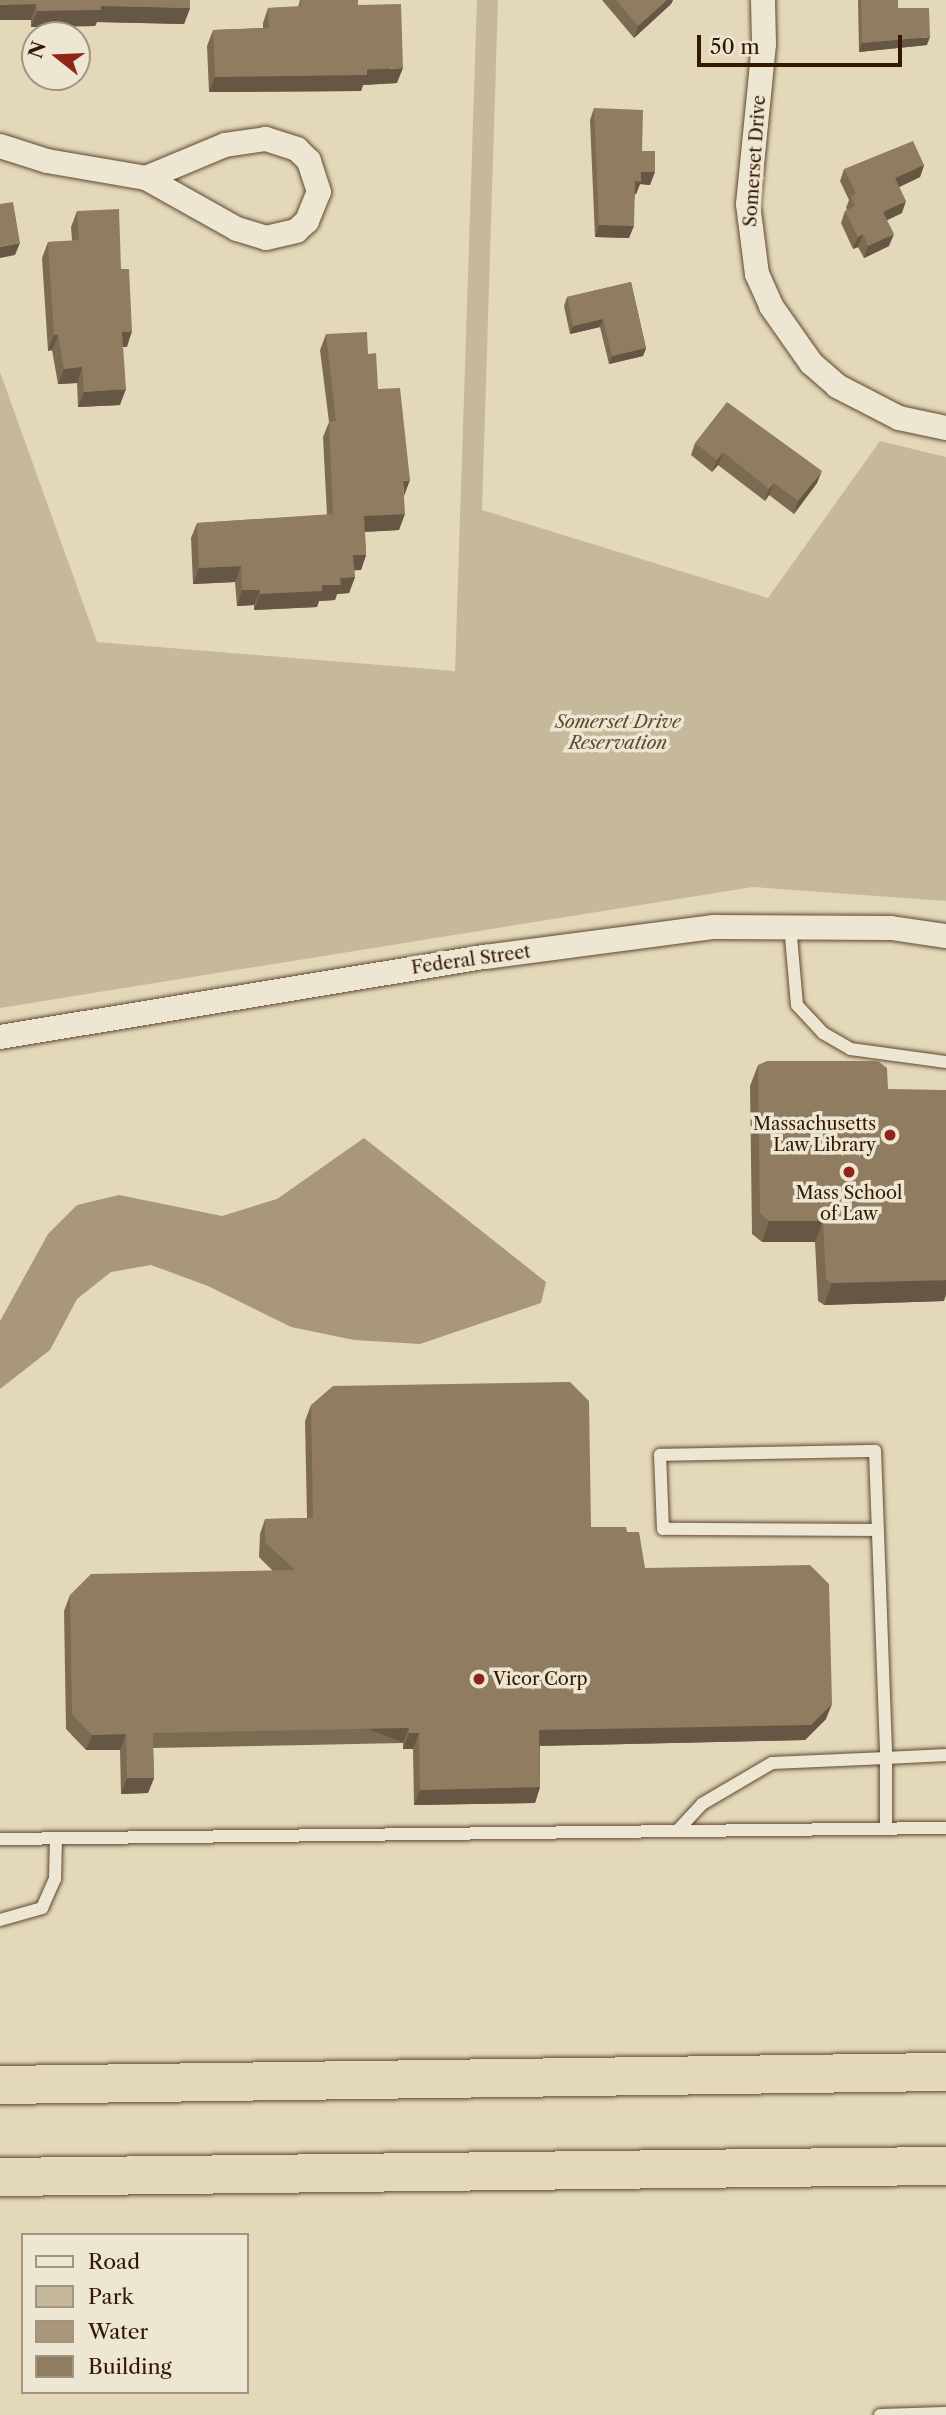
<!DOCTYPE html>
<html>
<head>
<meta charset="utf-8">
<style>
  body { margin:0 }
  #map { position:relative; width:946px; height:2415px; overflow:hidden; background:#e4d8bb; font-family:"Libre Caslon Text",serif }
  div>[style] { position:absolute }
  .green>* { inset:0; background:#c6b89b }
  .water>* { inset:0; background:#a8977b }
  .roads { filter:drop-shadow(0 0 2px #60492f) drop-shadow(0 0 2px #60492f) }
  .lane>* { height:12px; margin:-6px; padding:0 6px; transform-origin:6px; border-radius:6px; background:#ede6d3 }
  .street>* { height:24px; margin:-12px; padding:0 12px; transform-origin:12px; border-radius:12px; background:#ede6d3 }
  .highway>* { height:38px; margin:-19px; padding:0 19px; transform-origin:19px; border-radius:19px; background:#e4d8bb }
  .wall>* { inset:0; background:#7c6b53 }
  .shaded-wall>* { inset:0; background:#655744; transform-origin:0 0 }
  .building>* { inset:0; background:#907c61 }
  .dots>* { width:19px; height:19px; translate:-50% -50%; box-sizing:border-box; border:4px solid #ede6d3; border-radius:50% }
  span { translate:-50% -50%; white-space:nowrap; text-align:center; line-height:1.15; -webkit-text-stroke:7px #ede6d3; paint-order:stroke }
  .street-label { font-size:18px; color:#341900 }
  .park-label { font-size:18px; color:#60492e; font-style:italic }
  .poi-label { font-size:18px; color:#341900 }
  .right { translate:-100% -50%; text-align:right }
  .left { translate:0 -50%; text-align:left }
  .legend { position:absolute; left:21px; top:2233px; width:228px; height:161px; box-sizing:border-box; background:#ede6d3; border:2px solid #a3947f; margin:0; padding:9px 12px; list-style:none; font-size:21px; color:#341900 }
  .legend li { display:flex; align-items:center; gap:14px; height:35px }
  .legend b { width:35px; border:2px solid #a3947f }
  .north { position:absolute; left:21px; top:21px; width:70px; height:70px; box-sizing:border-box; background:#ede6d3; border:2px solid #a3947f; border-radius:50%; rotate:288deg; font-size:19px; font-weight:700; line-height:28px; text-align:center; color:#341900 }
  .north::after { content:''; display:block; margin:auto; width:24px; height:32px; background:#8f2418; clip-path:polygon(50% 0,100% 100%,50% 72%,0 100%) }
  .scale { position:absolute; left:697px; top:35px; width:205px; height:32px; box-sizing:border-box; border:4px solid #341900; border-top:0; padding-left:9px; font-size:21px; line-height:24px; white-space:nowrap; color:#341900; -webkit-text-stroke:5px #ede6d3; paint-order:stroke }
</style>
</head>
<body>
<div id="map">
  <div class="green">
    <i style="clip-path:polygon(477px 0,498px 0,482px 510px,768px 598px,880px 441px,946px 457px,946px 901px,753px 887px,0 1008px,0 372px,97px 642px,455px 671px)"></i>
  </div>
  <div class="water">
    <i style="clip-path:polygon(364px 1138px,546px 1282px,541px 1303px,420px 1344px,354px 1340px,291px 1327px,208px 1286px,151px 1265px,111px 1272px,77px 1299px,50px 1350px,0 1389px,0 1321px,48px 1234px,77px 1205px,119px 1195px,222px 1216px,277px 1199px)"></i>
  </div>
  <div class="roads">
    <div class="lane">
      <i style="left:790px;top:925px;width:80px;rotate:85deg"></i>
      <i style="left:797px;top:1005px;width:38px;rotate:47deg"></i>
      <i style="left:823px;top:1033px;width:32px;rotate:30deg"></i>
      <i style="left:851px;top:1049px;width:96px;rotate:7.8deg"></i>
      <i style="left:875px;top:1530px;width:212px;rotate:-179.7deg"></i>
      <i style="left:663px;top:1529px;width:74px;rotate:-92.3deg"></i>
      <i style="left:660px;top:1455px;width:215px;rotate:-1.1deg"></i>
      <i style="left:875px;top:1451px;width:307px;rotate:87.9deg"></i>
      <i style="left:886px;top:1758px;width:60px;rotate:-2.9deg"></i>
      <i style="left:677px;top:1831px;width:37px;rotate:-47deg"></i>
      <i style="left:702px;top:1804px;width:81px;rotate:-30.4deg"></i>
      <i style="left:772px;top:1763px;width:114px;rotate:-2.5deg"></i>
      <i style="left:886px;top:1758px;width:69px;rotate:90deg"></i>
      <i style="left:0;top:1839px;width:946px;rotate:-0.67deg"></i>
      <i style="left:0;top:1920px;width:44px;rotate:-15.9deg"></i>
      <i style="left:42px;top:1908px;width:32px;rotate:-66deg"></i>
      <i style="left:55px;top:1879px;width:40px;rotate:-88.6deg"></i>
      <i style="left:880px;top:2415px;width:66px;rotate:-1.7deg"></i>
    </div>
    <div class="street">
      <i style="left:763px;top:0;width:44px;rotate:88.7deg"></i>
      <i style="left:764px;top:44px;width:161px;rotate:95.7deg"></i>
      <i style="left:748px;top:204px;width:71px;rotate:82.7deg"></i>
      <i style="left:757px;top:274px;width:35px;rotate:66deg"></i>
      <i style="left:771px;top:306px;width:70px;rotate:54.9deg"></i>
      <i style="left:811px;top:363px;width:35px;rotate:41deg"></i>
      <i style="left:837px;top:386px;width:70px;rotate:27.3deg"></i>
      <i style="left:899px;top:418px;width:48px;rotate:12deg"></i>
      <i style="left:0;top:146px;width:49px;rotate:17.7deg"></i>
      <i style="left:47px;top:161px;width:100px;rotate:9.7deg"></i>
      <i style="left:146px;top:178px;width:104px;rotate:29.3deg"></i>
      <i style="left:237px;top:229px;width:30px;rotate:17deg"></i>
      <i style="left:266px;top:238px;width:31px;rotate:-13deg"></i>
      <i style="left:296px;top:231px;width:15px;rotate:-42deg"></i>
      <i style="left:307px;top:221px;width:31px;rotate:-68deg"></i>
      <i style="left:319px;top:192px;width:33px;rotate:-108deg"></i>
      <i style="left:309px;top:161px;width:17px;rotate:-135deg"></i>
      <i style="left:297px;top:149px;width:33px;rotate:-162deg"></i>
      <i style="left:266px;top:139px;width:41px;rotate:171.7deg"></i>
      <i style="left:225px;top:145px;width:86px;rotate:157.3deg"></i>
      <i style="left:0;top:1037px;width:492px;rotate:-9.4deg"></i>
      <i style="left:485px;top:957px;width:231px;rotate:-7.5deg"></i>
      <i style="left:714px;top:927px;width:177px;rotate:0.3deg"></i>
      <i style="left:891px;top:928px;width:56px;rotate:8.3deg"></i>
    </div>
    <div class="highway">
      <i style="left:0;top:2085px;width:946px;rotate:-0.79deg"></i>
      <i style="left:0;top:2177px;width:946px;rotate:-0.67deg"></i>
    </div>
  </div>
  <div class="wall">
    <i style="clip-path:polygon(0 0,190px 8px,184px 24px,97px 22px,95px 26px,31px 27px,31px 20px)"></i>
    <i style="clip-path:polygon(300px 0,358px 0,358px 5px,397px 83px,363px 85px,361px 91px,209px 92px,207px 46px,213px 30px,263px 28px,263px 23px,268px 8px,298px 7px)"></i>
    <i style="clip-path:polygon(602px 0,673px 0,671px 4px,634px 38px)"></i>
    <i style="clip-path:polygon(858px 0,898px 0,898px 8px,927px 45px,859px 52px)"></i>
    <i style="clip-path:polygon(594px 108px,642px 151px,650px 185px,640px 184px,636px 194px,635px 194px,629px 238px,595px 237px,590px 120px)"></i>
    <i style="clip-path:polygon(924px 165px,920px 177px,899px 187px,902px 213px,887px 220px,889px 246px,864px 258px,858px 247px,853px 249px,841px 223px,845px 211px,847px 210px,846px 208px,849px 200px,840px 181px,844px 169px)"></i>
    <i style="clip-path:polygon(77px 211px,121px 269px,127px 347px,123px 347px,120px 405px,78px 407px,77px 383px,58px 384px,52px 350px,48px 351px,42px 258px,48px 242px,72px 241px,71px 227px)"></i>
    <i style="clip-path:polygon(631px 282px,646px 348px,643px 356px,609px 364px,600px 327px,570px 334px,564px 306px,567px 297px)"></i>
    <i style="clip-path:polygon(326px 334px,368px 354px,404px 496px,399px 530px,365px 532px,366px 555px,361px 570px,354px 570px,355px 577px,349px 593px,337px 594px,335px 600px,319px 601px,317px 607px,254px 610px,254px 605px,237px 606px,235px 582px,193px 584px,191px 538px,197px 523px,327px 515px,323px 437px,329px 422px,320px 350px)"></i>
    <i style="clip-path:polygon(695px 443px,817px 483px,794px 514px,769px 495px,765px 501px,718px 465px,712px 472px,691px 455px)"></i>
    <i style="clip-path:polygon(758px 1065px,888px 1089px,944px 1301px,824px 1305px,818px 1301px,815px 1242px,762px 1242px,752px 1234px,750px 1086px)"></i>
    <i style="clip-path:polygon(311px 1405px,591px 1527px,627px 1532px,645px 1568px,826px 1719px,805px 1740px,540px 1746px,540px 1787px,535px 1803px,414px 1805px,413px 1749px,403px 1749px,403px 1743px,153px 1748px,154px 1778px,148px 1793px,121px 1794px,120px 1750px,86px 1750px,66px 1729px,64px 1611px,70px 1595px,273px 1571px,259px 1557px,260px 1534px,265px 1519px,307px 1518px,305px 1421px)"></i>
  </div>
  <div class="shaded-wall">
    <i style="clip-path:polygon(667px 0,673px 0,671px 4px,634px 38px,638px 26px)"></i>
    <i style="clip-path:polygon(36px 4px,31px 20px,0 20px,0 5px)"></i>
    <i style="clip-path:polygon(101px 6px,190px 8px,184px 24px,97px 22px,95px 26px,31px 27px,37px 11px)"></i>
    <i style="clip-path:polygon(930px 37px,927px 45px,859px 52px,862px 43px)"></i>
    <i style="clip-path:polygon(403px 68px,397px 83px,363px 85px,361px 91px,209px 92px,215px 77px)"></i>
    <i style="clip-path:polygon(924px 165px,920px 177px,891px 191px,895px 178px)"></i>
    <i style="clip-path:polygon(641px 172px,655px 172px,650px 185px,640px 184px,636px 194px,631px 194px,635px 181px)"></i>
    <i style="clip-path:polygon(906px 201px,902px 213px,879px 224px,883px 212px)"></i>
    <i style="clip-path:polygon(599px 225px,634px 226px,629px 238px,595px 237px)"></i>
    <i style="clip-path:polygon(863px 234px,858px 247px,853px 249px,858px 237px)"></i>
    <i style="clip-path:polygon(894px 234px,889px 246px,864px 258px,868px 246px)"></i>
    <i style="clip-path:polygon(20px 243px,15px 255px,0 258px,0 247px)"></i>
    <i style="clip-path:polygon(603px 319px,600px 327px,570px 334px,573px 326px)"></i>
    <i style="clip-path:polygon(132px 331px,127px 347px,117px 347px,122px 332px)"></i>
    <i style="clip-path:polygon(54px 335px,58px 335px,52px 350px,48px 351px)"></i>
    <i style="clip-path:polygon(646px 348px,643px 356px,609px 364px,612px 356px)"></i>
    <i style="clip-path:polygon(82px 367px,77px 383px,58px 384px,64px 369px)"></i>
    <i style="clip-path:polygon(126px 389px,120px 405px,78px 407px,84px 392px)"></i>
    <i style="clip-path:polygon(723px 452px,718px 465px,712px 472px,717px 460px)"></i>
    <i style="clip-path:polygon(822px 471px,817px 483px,794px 514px,798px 501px)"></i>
    <i style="clip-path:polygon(410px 480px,404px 496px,403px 481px)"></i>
    <i style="clip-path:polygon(774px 483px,769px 495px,765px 501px,769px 489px)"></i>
    <i style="clip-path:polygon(405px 514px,399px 530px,359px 532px,364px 516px)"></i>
    <i style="clip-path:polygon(353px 555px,366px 555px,361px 570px,347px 571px)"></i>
    <i style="clip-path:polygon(241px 566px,235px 582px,193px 584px,199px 568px)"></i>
    <i style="clip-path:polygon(355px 577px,349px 593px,337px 594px,335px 600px,319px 601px,317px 607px,254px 610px,260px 594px,322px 585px,340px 578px)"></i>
    <i style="clip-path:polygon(242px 590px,260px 590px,254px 605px,237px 606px)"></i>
    <i style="clip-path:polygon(769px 1221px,823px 1221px,815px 1242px,762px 1242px)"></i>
    <i style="clip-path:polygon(946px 1280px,946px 1295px,944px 1301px,824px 1305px,832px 1283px)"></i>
    <i style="clip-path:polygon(832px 1704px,826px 1719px,805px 1740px,534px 1746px,539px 1730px)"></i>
    <i style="left:409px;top:1728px;width:16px;height:256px;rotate:112deg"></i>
    <i style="clip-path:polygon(409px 1733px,419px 1733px,413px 1749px,403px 1749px)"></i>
    <i style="clip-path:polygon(126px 1734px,120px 1750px,86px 1750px,92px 1735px)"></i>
    <i style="clip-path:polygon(127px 1778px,154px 1778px,148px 1793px,121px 1794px)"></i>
    <i style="clip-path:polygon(540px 1787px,535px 1803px,414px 1805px,420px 1790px)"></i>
  </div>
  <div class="building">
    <i style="clip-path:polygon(0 0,190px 0,190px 8px,101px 6px,101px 10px,37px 11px,36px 4px,0 5px)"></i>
    <i style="clip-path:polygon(301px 0,358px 0,358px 5px,401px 4px,403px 68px,367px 69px,367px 75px,215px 77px,213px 30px,269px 28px,268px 8px,301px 6px)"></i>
    <i style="clip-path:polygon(616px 0,667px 0,638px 26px)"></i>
    <i style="clip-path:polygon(861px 0,898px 0,898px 8px,929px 8px,930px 37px,862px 43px)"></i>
    <i style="clip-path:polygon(594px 108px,643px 110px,642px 151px,655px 151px,655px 172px,641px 172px,641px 182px,635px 181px,634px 226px,599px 225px)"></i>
    <i style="clip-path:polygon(913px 141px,924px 165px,895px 178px,906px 201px,883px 212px,894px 234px,868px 246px,863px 234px,858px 237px,845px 211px,855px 206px,851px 196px,856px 193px,844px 169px)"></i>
    <i style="clip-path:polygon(13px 202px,20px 243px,0 247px,0 204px)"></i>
    <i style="clip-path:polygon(119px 209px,121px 269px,129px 269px,132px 331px,122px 332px,126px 389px,84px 392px,82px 367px,64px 369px,58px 335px,54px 335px,48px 242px,79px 240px,77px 211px)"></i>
    <i style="clip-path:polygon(631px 282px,646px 348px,612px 356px,603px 319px,573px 326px,567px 297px)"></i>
    <i style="clip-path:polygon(367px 332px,368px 354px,376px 353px,378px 389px,400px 388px,410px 480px,403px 481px,405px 514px,364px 516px,366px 555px,353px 555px,355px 577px,340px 578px,341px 585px,322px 585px,322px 591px,260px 594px,260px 590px,242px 590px,241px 566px,199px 568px,197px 523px,333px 514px,329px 422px,336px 421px,326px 334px)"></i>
    <i style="clip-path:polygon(727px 402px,822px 471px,798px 501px,774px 483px,769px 489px,723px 452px,717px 460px,695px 443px)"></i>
    <i style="clip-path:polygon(767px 1061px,878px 1061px,887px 1068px,888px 1089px,946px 1090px,946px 1280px,832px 1283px,826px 1279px,823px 1221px,769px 1221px,760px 1213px,758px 1065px)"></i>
    <i style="clip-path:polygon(570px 1382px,589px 1401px,591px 1527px,626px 1527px,627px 1532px,639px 1532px,645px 1568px,810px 1565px,829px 1584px,832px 1704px,811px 1725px,539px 1730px,540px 1787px,420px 1790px,419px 1733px,409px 1733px,409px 1728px,153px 1733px,154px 1778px,127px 1778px,126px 1734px,92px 1735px,72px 1714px,70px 1595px,91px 1574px,295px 1570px,265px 1542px,265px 1519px,313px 1518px,311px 1405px,333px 1386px)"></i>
  </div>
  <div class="dots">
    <i style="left:890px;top:1135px;background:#8f2418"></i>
    <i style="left:849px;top:1172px;background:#8f2418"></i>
    <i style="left:479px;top:1679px;background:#8f2418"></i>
  </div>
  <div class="street-label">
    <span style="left:755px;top:161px;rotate:-86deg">Somerset Drive</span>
    <span style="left:471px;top:960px;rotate:-8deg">Federal Street</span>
  </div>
  <div class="park-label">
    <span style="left:618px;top:733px">Somerset Drive<br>Reservation</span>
  </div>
  <div class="poi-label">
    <span class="right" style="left:876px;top:1135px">Massachusetts<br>Law Library</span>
    <span style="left:849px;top:1204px">Mass School<br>of Law</span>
    <span class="left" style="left:493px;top:1679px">Vicor Corp</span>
  </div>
  <ul class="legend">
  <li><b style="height:9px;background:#ede6d3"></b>Road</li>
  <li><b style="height:19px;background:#c6b89b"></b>Park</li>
  <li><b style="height:19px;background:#a8977b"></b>Water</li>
  <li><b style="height:19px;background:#907c61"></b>Building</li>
  </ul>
  <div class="north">N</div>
  <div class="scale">50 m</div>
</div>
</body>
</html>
